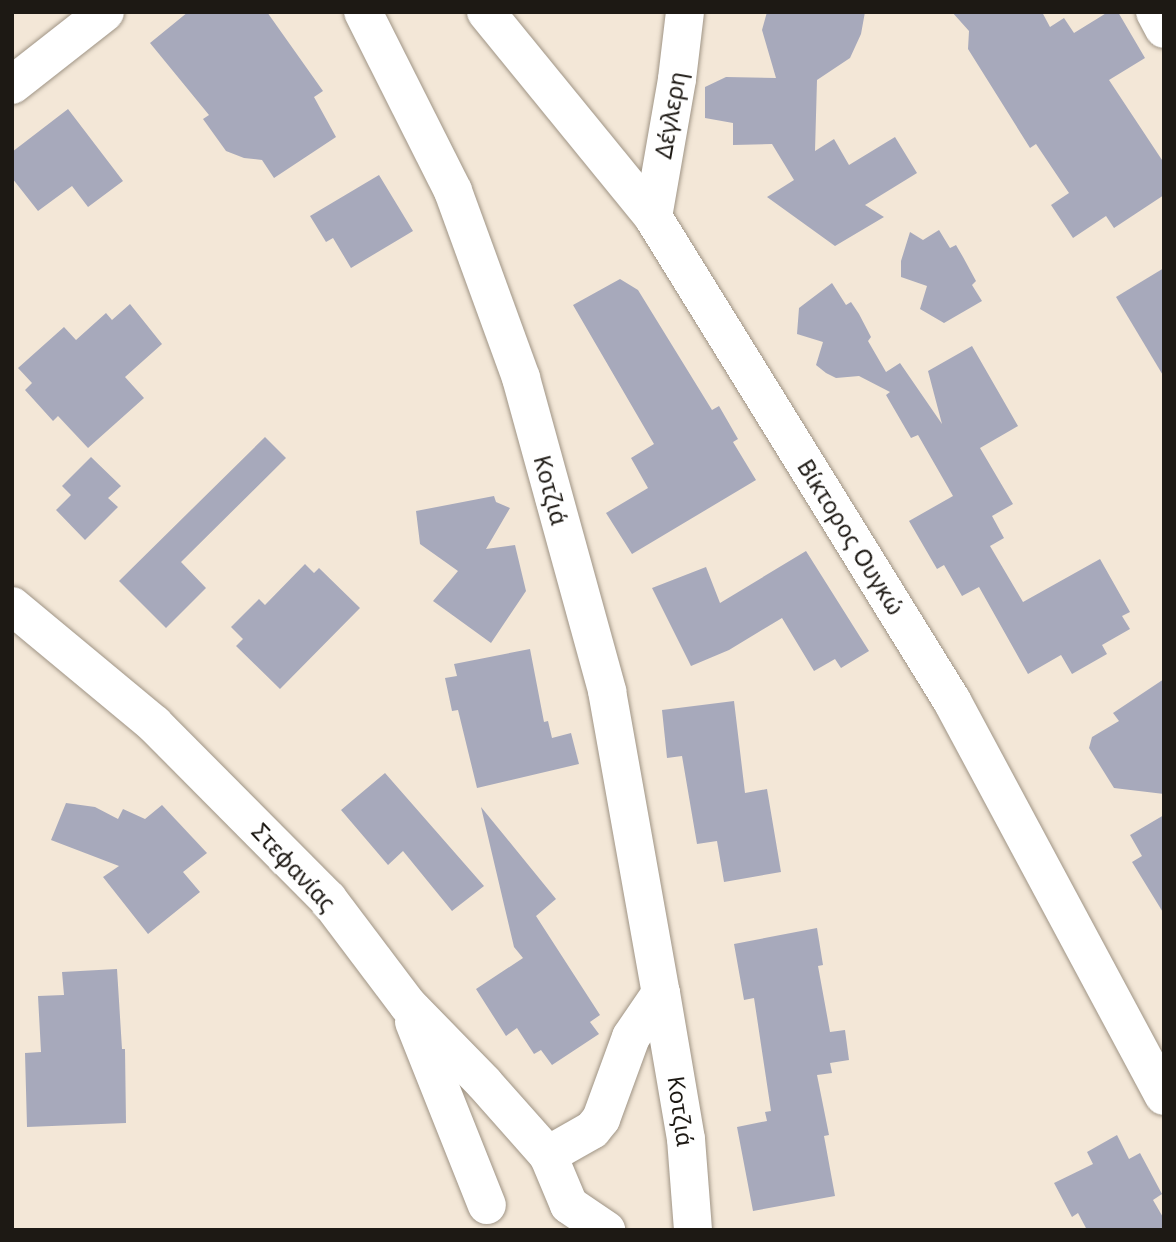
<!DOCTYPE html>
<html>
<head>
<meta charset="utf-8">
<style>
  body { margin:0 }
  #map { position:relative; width:1176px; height:1242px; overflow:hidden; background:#f3e7d7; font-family:"Noto Sans",sans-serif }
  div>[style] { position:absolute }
  .building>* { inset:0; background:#a7a9bb }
  .roads { filter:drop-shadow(0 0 2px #9f9485) drop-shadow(0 0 2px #9f9485) }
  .minor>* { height:38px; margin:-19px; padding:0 19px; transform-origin:19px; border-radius:19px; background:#fff }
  span { translate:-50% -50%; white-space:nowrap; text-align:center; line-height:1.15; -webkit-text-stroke:7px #fff; paint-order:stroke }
  .street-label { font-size:23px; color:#1d1914 }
  .frame { position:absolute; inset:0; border:14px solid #1d1914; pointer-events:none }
</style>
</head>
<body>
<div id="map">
  <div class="building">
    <i style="clip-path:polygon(188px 12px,267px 12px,323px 91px,314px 97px,336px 137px,274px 178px,262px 160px,244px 158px,226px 151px,203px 119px,209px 115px,150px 43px)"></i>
    <i style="clip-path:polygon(767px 12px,865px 12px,861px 34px,850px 58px,817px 80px,815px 151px,834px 139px,849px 165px,895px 137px,917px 173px,865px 205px,884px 217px,835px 246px,767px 197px,794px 180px,772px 144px,733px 145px,733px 123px,705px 118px,705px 87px,726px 77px,776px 78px,762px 30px)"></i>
    <i style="clip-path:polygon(952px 12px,1042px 12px,1050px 27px,1064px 18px,1074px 33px,1108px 12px,1118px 12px,1145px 58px,1109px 80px,1164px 163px,1164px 195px,1114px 228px,1106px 216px,1073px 238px,1051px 205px,1069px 193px,1036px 144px,1030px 148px,968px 49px,969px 31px)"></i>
    <i style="clip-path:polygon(68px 109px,123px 181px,88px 207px,72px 186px,38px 211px,12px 178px,12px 152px)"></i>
    <i style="clip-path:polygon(379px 175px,413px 231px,351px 268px,333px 238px,326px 242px,310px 216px)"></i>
    <i style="clip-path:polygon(939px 230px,950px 248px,956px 245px,963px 257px,976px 281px,972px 285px,982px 301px,944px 323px,920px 309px,927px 286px,901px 277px,901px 261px,910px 232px,923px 240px)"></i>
    <i style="clip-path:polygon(1164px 268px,1164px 377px,1116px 297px)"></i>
    <i style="clip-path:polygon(620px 279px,638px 290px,712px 410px,719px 406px,738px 439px,733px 442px,756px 480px,632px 554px,606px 513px,648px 488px,631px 458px,654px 444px,573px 305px)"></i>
    <i style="clip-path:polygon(832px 283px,846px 305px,851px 302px,859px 314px,871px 337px,868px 341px,886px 372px,900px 363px,942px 424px,928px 371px,972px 346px,1018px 426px,980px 448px,1013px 504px,992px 516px,1004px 538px,990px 546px,1023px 602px,1100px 559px,1130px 612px,1122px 616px,1130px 629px,1102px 645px,1107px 654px,1072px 674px,1061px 655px,1028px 674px,979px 587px,962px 596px,944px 565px,937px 569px,909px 521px,953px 496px,918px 435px,911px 438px,886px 395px,890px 392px,859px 376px,836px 378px,826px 373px,816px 365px,823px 342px,797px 334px,799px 308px)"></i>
    <i style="clip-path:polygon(130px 304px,162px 344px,125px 377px,144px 398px,88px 448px,58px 416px,53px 421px,25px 390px,32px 383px,18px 368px,64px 327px,76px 340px,106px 313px,112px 320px)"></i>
    <i style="clip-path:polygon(265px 437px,286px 458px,181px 562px,206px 588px,166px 628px,119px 581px)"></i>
    <i style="clip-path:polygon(91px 457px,121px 486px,108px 498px,118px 507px,85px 540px,56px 510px,71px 495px,62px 486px)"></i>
    <i style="clip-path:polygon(494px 496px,496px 502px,510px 508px,486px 549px,515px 545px,526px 591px,491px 643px,433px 601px,458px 571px,420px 544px,416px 511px)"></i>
    <i style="clip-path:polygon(806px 551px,869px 651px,841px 668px,835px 659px,814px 671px,782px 618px,729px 650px,691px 666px,652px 588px,706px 567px,720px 603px)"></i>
    <i style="clip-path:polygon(305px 564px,314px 573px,319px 568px,360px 608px,280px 689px,236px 646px,243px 639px,231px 627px,259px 599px,265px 605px)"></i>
    <i style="clip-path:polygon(530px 649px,544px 722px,548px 721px,552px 738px,571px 733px,579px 764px,477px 788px,458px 710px,452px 711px,445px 678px,457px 676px,454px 664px)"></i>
    <i style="clip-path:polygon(1164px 679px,1164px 794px,1114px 788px,1089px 748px,1092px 737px,1119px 721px,1113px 713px)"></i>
    <i style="clip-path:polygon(734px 701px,745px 793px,767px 789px,781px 872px,724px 882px,717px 841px,697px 844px,682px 756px,667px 758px,662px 710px)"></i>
    <i style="clip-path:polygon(385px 773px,484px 886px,452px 911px,403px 851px,388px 865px,341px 810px)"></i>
    <i style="clip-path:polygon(66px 803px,95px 807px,118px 819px,123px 809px,145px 819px,162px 805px,207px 853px,183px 872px,200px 892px,148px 934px,103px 877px,119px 866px,51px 840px)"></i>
    <i style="clip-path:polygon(481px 807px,556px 899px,536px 916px,600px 1015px,590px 1022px,599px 1034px,552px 1065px,541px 1050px,534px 1054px,517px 1028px,506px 1036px,476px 989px,523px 958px,514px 947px)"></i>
    <i style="clip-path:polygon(1164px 815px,1164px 914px,1132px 862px,1142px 856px,1130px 835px)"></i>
    <i style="clip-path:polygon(817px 928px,823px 965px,818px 966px,830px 1032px,845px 1030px,849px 1060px,830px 1063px,832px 1073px,817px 1075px,829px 1135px,824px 1136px,835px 1196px,753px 1211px,737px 1127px,767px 1121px,765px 1112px,771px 1111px,754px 998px,744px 1000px,734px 944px)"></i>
    <i style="clip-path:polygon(117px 969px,122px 1049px,125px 1049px,126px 1123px,27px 1127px,25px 1053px,41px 1052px,38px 996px,64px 995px,62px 972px)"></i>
    <i style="clip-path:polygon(1117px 1135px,1129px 1159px,1140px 1153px,1162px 1194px,1153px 1200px,1164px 1219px,1164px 1230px,1087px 1230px,1078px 1213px,1072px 1217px,1054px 1183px,1093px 1164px,1087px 1152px)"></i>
  </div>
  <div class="roads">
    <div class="minor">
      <i style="left:363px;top:12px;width:200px;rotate:63.3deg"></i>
      <i style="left:453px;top:191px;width:199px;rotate:70deg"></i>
      <i style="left:521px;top:378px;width:325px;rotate:74.6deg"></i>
      <i style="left:607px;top:691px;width:307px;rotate:79.9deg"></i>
      <i style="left:661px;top:993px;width:53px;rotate:124.3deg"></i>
      <i style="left:631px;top:1037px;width:87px;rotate:110.1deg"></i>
      <i style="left:601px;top:1119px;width:14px;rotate:129deg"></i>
      <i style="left:592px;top:1130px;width:51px;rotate:150.4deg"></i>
      <i style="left:486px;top:12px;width:264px;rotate:50.8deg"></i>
      <i style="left:653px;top:217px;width:569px;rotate:58.29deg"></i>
      <i style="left:952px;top:701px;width:448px;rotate:61.8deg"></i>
      <i style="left:1155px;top:12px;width:19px;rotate:62deg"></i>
      <i style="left:12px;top:85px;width:118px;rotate:-38.1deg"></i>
      <i style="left:653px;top:217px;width:140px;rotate:-80.1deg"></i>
      <i style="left:677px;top:79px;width:67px;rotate:-83.2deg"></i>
      <i style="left:12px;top:606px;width:185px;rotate:39.7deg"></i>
      <i style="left:154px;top:724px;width:247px;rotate:45.2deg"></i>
      <i style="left:328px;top:899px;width:133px;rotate:53deg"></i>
      <i style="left:408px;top:1005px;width:109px;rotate:45.7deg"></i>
      <i style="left:484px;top:1083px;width:96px;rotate:48.4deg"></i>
      <i style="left:548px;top:1155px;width:54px;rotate:67.2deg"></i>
      <i style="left:569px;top:1205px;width:45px;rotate:34deg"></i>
      <i style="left:661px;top:993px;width:148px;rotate:80.3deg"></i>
      <i style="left:686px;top:1139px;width:91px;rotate:85.6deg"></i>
      <i style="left:414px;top:1022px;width:197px;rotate:68.3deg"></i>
    </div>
  </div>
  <div class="street-label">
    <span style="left:670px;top:115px;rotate:-80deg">Δέγλερη</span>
    <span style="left:551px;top:490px;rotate:75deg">Κοτζιά</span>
    <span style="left:851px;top:537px;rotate:58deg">Βίκτορος Ουγκώ</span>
    <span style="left:294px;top:867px;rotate:47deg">Στεφανίας</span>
    <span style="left:681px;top:1111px;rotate:82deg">Κοτζιά</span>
  </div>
  <div class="frame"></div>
</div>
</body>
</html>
